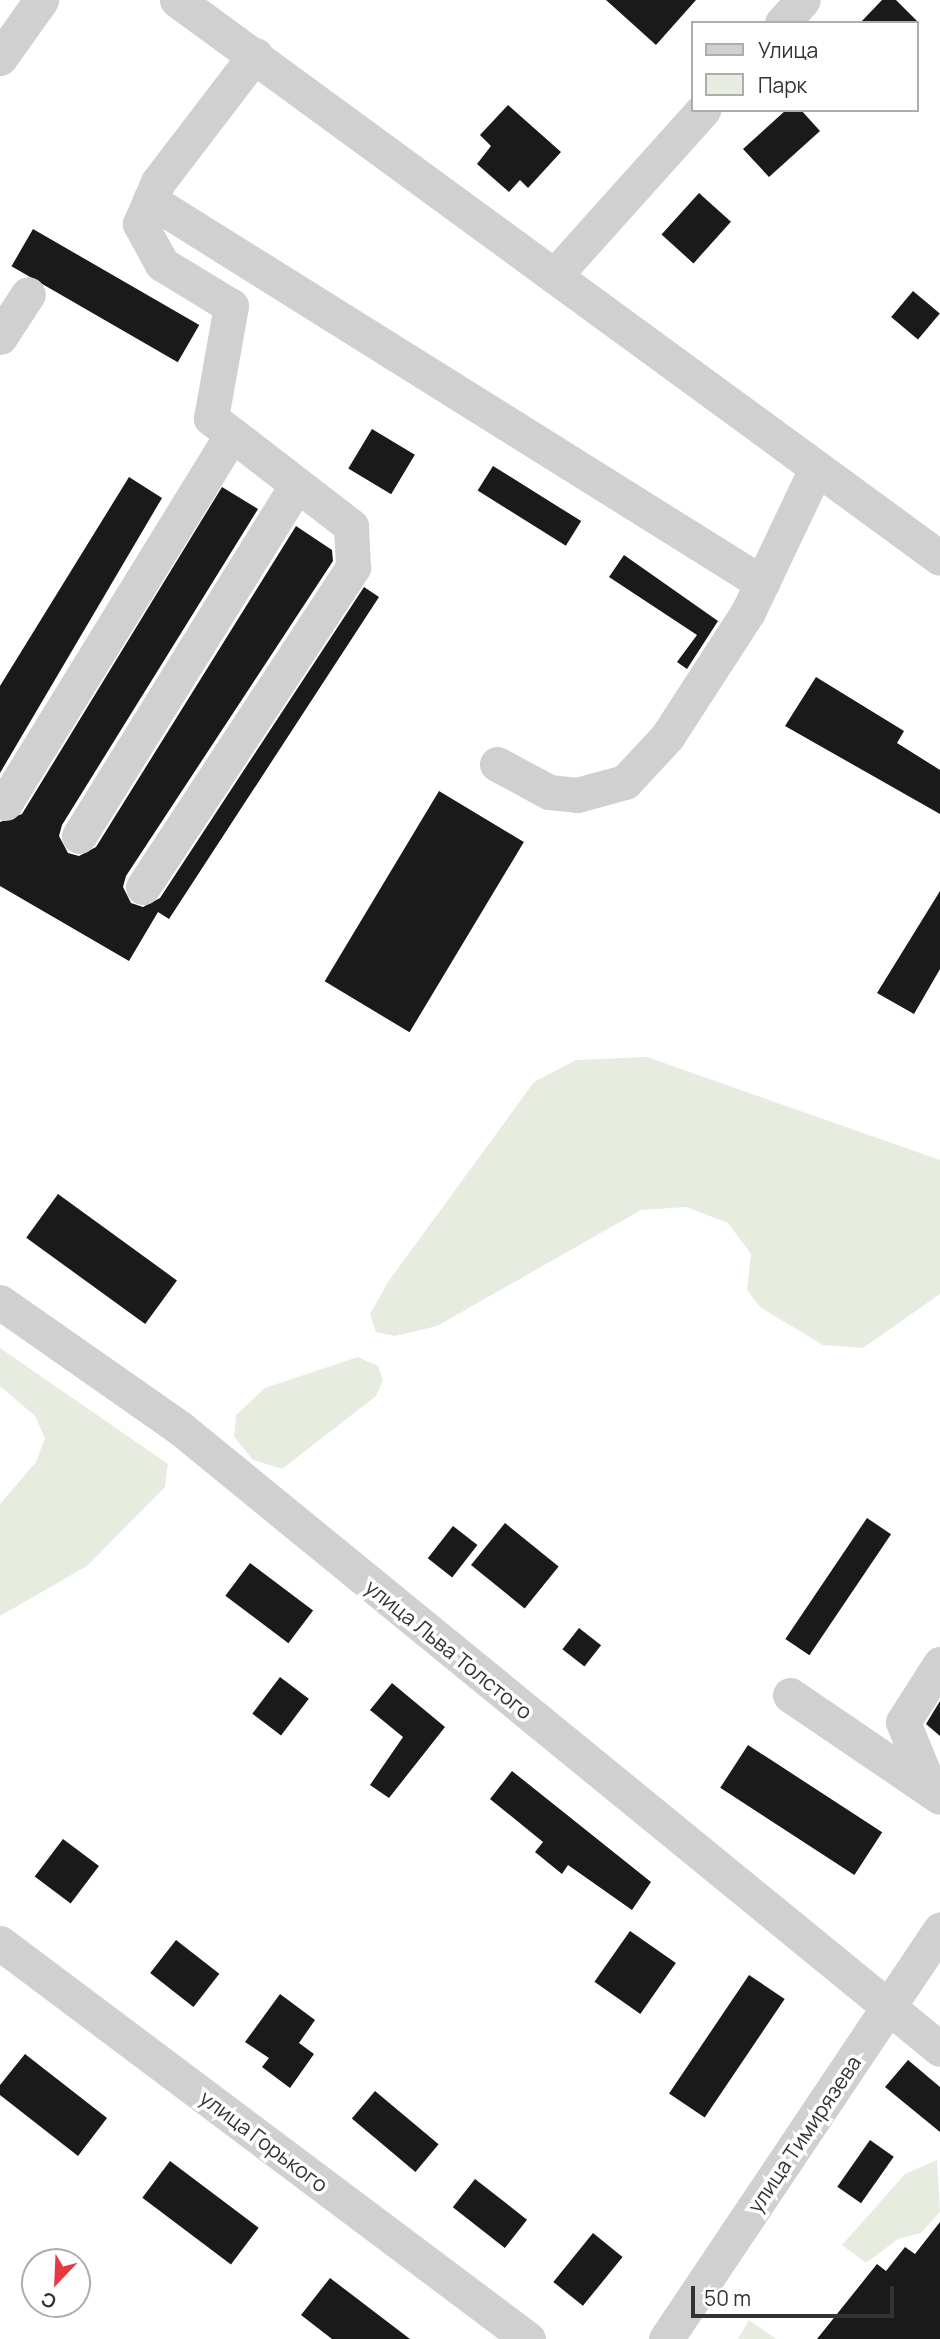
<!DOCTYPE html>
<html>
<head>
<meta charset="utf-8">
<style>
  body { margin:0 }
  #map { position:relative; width:940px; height:2339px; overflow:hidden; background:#fff; font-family:Manrope,sans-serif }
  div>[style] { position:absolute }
  .green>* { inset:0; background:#e6ecdf }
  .building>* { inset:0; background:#1a1a1a; transform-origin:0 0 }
  .minor>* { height:35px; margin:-17.5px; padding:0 17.5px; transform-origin:17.5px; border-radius:17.5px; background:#d0d0d0 }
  span { translate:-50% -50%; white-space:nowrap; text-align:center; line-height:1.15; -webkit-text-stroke:7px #fff; paint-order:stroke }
  .street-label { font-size:21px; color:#333 }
  .legend { position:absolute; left:691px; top:21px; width:228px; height:91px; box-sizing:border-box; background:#fff; border:2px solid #adadad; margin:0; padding:9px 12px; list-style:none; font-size:21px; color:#333 }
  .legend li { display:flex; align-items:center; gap:14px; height:35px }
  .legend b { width:35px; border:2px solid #adadad }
  .north { position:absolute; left:21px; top:2248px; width:70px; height:70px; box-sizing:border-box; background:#fff; border:2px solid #adadad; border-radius:50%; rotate:203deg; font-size:19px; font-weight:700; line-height:28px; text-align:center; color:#333 }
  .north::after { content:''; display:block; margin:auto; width:24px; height:32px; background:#e63946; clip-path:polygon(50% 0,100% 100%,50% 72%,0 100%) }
  .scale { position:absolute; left:691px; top:2286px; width:203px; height:32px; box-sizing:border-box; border:4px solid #333; border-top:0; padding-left:9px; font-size:21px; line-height:24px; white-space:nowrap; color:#333; -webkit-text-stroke:5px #fff; paint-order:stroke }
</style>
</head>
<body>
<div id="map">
  <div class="green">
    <i style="clip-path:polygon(647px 1057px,940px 1160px,940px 1294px,863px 1348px,823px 1345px,761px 1308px,747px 1290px,751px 1254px,728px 1223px,686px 1207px,641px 1210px,437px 1326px,395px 1336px,376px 1332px,370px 1314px,388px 1282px,534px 1082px,576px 1060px)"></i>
    <i style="clip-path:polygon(0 1348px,168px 1464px,165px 1487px,87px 1566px,0 1616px,0 1504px,36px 1462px,45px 1438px,35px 1416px,0 1386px)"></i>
    <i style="clip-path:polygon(358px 1357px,378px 1366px,383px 1381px,376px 1396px,282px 1469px,253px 1460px,234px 1437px,236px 1415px,265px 1388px)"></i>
    <i style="clip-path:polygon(937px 2160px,940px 2212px,921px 2233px,898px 2239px,866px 2263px,842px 2245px,905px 2174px)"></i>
    <i style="clip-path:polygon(749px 2320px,776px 2339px,738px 2339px)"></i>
  </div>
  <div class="building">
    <i style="clip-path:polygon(606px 0,696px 0,656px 45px)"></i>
    <i style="clip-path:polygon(882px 0,896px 0,919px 23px,860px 23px)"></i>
    <i style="clip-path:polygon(508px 105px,561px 152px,528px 188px,520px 180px,509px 192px,477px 164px,491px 146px,480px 135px)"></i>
    <i style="clip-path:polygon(786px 110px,801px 110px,820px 131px,769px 177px,743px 149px)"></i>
    <i style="left:699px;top:193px;width:43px;height:56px;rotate:42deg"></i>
    <i style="left:33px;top:229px;width:192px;height:43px;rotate:30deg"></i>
    <i style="left:913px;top:291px;width:35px;height:34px;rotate:40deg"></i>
    <i style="left:372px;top:429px;width:50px;height:46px;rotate:31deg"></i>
    <i style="left:493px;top:466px;width:104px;height:29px;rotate:32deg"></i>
    <i style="clip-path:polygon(129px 477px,162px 498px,0 773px,0 686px)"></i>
    <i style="clip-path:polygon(222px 487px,258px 509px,62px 825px,59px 836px,68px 853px,79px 856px,96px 847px,296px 526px,332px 550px,333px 561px,126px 876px,123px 887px,131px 903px,143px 907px,160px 898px,364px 587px,379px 597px,169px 919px,158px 912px,129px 961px,0 886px,0 822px,22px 814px)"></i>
    <i style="clip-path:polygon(624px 555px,718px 621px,687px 669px,677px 662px,697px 635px,609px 577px)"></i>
    <i style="clip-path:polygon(816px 677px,904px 731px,897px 743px,940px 770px,940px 814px,785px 726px)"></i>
    <i style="left:439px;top:791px;width:99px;height:222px;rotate:31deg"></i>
    <i style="clip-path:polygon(940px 891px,940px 969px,914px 1014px,877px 993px)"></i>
    <i style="left:58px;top:1194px;width:147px;height:54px;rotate:36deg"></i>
    <i style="left:867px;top:1518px;width:29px;height:146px;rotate:34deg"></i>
    <i style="left:505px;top:1523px;width:69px;height:54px;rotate:39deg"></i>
    <i style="left:453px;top:1526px;width:31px;height:41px;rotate:38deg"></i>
    <i style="left:250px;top:1563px;width:79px;height:41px;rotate:37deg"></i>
    <i style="left:579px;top:1628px;width:28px;height:27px;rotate:38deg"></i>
    <i style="left:280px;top:1677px;width:36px;height:46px;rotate:37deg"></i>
    <i style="clip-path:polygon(392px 1683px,445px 1727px,389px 1798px,370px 1785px,403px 1737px,370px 1710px)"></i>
    <i style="clip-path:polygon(940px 1701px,940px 1736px,926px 1724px)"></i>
    <i style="left:748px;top:1745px;width:160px;height:51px;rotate:33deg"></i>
    <i style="clip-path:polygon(512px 1771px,651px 1882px,632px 1910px,568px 1865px,562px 1874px,535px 1852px,543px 1842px,490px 1799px)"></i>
    <i style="left:63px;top:1839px;width:45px;height:47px;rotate:37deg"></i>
    <i style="left:630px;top:1931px;width:56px;height:62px;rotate:35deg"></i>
    <i style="left:176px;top:1940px;width:55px;height:42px;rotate:38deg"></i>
    <i style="left:749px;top:1975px;width:43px;height:143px;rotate:34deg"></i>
    <i style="clip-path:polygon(280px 1994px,315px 2020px,299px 2043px,314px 2054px,290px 2088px,262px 2067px,269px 2058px,245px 2042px)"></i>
    <i style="clip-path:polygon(25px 2054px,107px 2118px,78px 2156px,0 2095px,0 2085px)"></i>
    <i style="clip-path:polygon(908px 2060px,940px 2087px,940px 2132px,885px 2087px)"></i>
    <i style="left:375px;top:2091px;width:83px;height:36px;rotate:40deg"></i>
    <i style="left:870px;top:2140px;width:29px;height:57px;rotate:35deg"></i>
    <i style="left:170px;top:2161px;width:111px;height:46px;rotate:37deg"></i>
    <i style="left:475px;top:2179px;width:66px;height:36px;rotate:38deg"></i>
    <i style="clip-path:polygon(940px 2222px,940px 2339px,817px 2339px,877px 2264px,886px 2271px,905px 2247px,915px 2254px)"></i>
    <i style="left:593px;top:2233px;width:38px;height:63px;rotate:39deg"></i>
    <i style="clip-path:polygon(330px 2278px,410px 2339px,332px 2339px,301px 2315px)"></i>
  </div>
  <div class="minor">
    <i style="left:177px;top:0;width:945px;rotate:36.18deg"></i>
    <i style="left:782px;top:23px;width:31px;rotate:-48deg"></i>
    <i style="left:0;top:58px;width:71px;rotate:-54.7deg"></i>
    <i style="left:150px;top:200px;width:722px;rotate:32.04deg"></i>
    <i style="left:555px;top:275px;width:222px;rotate:-48.1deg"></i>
    <i style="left:0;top:337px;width:51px;rotate:-56.9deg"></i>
    <i style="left:497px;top:764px;width:59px;rotate:28.3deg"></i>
    <i style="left:549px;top:792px;width:28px;rotate:6deg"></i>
    <i style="left:577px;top:795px;width:50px;rotate:-15.2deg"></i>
    <i style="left:625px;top:782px;width:62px;rotate:-47deg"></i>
    <i style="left:667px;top:737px;width:149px;rotate:-57.1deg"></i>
    <i style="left:748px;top:612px;width:158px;rotate:-64.6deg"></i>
    <i style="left:5px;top:803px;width:432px;rotate:-58.4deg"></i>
    <i style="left:79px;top:836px;width:410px;rotate:-58.2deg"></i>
    <i style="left:143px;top:887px;width:383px;rotate:-56.7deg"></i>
    <i style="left:353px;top:567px;width:41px;rotate:-92.8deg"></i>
    <i style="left:351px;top:526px;width:177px;rotate:-142.4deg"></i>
    <i style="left:211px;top:418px;width:114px;rotate:-79.9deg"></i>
    <i style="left:231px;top:306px;width:81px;rotate:-148.7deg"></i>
    <i style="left:162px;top:264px;width:46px;rotate:-118.8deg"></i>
    <i style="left:140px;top:224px;width:46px;rotate:-66.8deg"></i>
    <i style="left:158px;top:182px;width:160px;rotate:-52.6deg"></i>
    <i style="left:0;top:1302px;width:220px;rotate:35deg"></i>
    <i style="left:180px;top:1428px;width:981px;rotate:39.25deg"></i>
    <i style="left:790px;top:1695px;width:181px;rotate:34.2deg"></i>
    <i style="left:931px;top:1791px;width:74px;rotate:-112.1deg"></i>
    <i style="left:903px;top:1722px;width:69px;rotate:-57.5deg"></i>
    <i style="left:0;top:1943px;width:660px;rotate:36.87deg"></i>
    <i style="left:666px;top:2339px;width:493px;rotate:-56.2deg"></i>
  </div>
  <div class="street-label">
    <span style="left:449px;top:1649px;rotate:39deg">улица Льва Толстого</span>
    <span style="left:804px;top:2134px;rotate:-56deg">улица Тимирязева</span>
    <span style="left:264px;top:2141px;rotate:37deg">улица Горького</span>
  </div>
  <ul class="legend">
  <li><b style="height:9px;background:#d0d0d0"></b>Улица</li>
  <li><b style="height:19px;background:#e6ecdf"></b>Парк</li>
  </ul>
  <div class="north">С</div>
  <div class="scale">50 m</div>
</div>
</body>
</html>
